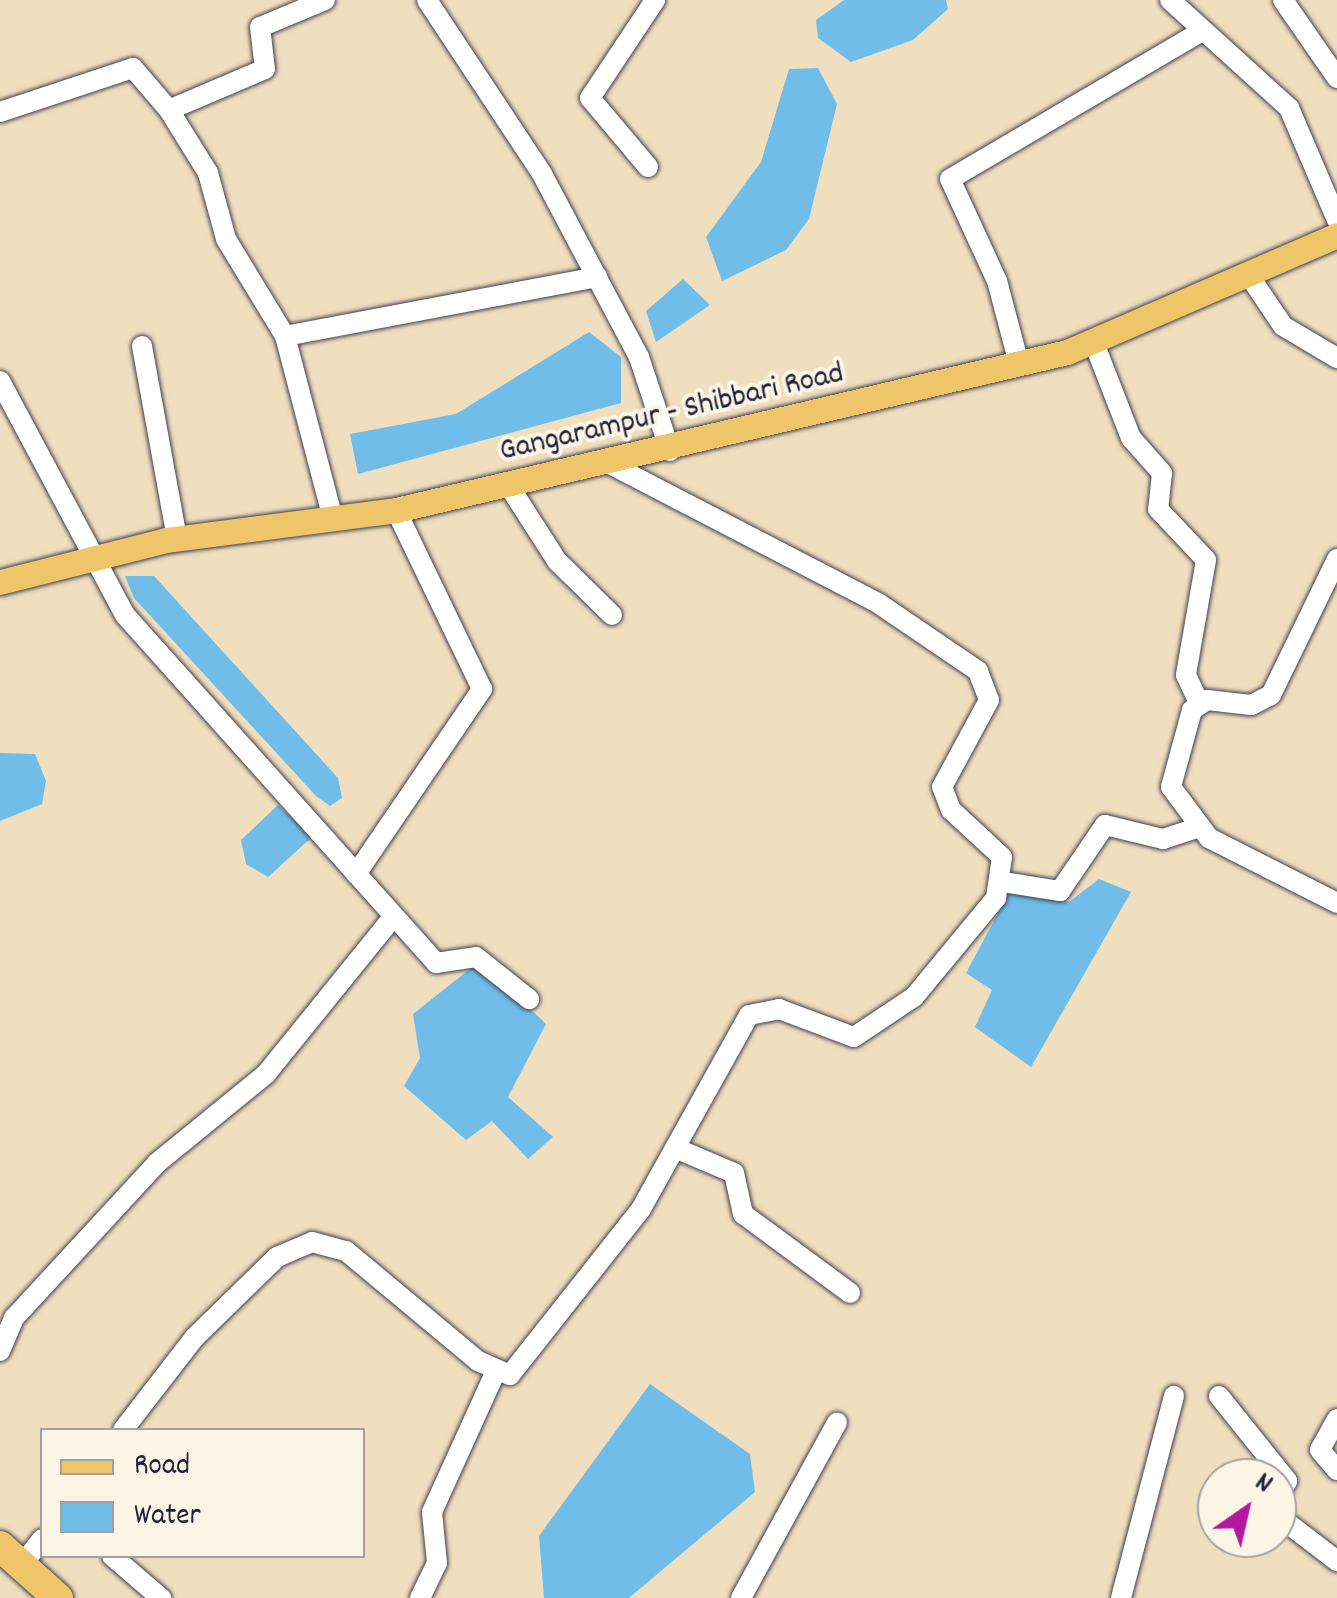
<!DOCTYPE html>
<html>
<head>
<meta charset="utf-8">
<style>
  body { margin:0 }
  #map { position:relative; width:1337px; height:1598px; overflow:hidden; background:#f0dfbe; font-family:Dekko,sans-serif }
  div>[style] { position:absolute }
  .water>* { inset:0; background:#70bdea }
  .roads { filter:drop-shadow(0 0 2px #413e4f) drop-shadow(0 0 2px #413e4f) }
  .minor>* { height:20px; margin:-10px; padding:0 10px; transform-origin:10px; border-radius:10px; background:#fff }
  .major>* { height:25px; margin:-12.5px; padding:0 12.5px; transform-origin:12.5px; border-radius:12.5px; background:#eec569 }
  .highway>* { height:30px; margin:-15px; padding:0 15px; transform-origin:15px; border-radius:15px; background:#eec569 }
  span { translate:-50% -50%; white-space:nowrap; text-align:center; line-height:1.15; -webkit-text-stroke:8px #fcf5e5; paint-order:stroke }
  .street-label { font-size:32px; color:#22223b }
  .legend { position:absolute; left:40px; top:1428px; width:325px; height:130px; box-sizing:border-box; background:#fcf5e5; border:2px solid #a5a1a1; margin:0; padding:12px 18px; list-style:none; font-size:30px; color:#22223b }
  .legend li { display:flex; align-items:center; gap:20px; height:50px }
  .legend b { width:50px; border:2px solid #a5a1a1 }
  .north { position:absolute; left:1197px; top:1458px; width:100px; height:100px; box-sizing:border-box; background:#fcf5e5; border:2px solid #a5a1a1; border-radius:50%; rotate:34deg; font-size:28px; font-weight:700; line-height:40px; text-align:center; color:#22223b }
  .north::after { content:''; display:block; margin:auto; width:35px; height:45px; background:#b5179e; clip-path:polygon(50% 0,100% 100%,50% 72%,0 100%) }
</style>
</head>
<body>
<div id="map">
  <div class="water">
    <i style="clip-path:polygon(844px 0,946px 0,948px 9px,913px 40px,851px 62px,818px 38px,816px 20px)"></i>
    <i style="clip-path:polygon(818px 68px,837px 104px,809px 219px,786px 250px,722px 281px,706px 237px,761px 162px,789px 69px)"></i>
    <i style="clip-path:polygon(683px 279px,710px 305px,656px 342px,646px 311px)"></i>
    <i style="clip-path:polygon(589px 332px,621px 357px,621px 403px,358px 474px,350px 434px,456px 414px)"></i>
    <i style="clip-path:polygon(125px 576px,154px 576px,338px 778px,342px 798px,330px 806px,316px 796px,134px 598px)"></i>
    <i style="clip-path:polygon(0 753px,35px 754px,46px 781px,42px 804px,0 821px)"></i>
    <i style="clip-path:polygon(278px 805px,312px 837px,268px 877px,246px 864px,241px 840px)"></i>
    <i style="clip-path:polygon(1099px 879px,1131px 892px,1031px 1067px,975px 1027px,992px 990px,966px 973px,1012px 887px,1069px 902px)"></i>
    <i style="clip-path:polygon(480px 961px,546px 1024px,508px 1097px,553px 1137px,528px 1159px,492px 1121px,466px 1140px,404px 1086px,420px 1058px,413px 1014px)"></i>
    <i style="clip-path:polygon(650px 1384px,750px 1454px,755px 1492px,629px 1598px,544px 1598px,539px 1536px)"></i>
  </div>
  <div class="roads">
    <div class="minor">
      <i style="left:325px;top:0;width:70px;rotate:157.4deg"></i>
      <i style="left:260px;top:27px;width:42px;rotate:83.2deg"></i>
      <i style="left:265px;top:69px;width:104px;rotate:156.9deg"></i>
      <i style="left:169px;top:110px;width:74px;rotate:58.2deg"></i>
      <i style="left:208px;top:173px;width:68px;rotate:74.7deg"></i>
      <i style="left:226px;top:239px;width:114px;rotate:58.7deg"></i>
      <i style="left:285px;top:336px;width:189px;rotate:75.3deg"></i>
      <i style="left:427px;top:0;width:206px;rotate:56.5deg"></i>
      <i style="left:541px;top:172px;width:209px;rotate:62.1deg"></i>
      <i style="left:639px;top:357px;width:99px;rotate:71.7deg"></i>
      <i style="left:1170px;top:0;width:161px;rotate:42.2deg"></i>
      <i style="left:1289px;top:108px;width:122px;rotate:66.8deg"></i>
      <i style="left:1283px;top:0;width:95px;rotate:55.3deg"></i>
      <i style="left:0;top:112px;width:140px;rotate:-18.3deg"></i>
      <i style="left:133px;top:68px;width:55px;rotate:49.4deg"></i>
      <i style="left:648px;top:167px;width:90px;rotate:-130deg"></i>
      <i style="left:590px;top:98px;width:118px;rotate:-56.4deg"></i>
      <i style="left:1250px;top:277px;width:59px;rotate:56deg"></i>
      <i style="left:1283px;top:326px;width:63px;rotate:30.7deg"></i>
      <i style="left:285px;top:336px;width:318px;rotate:-10.7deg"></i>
      <i style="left:1094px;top:343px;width:102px;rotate:68.7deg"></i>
      <i style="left:1131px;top:438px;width:47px;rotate:48.5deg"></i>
      <i style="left:1162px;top:473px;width:36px;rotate:96deg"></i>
      <i style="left:1158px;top:509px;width:70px;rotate:46.7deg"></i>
      <i style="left:1206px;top:560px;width:117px;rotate:99.9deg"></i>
      <i style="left:1186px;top:675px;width:31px;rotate:65deg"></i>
      <i style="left:142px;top:346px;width:195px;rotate:79.7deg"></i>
      <i style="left:1019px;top:364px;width:86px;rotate:-104.8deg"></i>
      <i style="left:997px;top:281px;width:112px;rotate:-114.7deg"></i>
      <i style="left:950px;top:179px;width:289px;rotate:-30.4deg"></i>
      <i style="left:0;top:381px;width:265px;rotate:61.9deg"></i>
      <i style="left:125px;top:615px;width:467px;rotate:48.2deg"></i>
      <i style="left:436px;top:963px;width:40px;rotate:-8.5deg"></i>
      <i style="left:476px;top:957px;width:68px;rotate:38.4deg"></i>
      <i style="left:509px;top:486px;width:89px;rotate:57.4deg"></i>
      <i style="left:557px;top:561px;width:77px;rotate:44.5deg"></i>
      <i style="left:1337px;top:559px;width:151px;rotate:115.9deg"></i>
      <i style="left:1271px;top:695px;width:22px;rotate:153deg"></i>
      <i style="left:1251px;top:705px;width:44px;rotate:-173.5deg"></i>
      <i style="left:1207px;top:700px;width:18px;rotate:146deg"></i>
      <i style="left:1192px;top:710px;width:80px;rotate:105.3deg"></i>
      <i style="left:1171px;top:787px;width:64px;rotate:53.3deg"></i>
      <i style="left:1209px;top:838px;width:144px;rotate:26.9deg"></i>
      <i style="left:356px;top:874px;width:224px;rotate:-55.7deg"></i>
      <i style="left:482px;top:689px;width:199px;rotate:-115.7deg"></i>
      <i style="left:1003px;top:882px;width:58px;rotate:9deg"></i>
      <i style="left:1060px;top:891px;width:80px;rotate:-55.7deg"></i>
      <i style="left:1105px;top:825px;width:60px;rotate:13.6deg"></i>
      <i style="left:1163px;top:839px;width:38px;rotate:-18deg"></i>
      <i style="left:675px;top:1148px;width:64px;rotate:23deg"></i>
      <i style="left:734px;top:1173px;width:42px;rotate:77.6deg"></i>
      <i style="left:743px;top:1214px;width:133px;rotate:36.4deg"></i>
      <i style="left:0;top:1351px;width:36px;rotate:-67deg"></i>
      <i style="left:14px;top:1318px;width:211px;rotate:-47.3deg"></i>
      <i style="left:157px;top:1163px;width:141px;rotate:-39.2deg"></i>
      <i style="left:266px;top:1074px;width:203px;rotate:-51deg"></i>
      <i style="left:1219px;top:1396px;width:109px;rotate:51.3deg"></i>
      <i style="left:1287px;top:1481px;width:21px;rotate:118deg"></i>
      <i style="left:1337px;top:1419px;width:35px;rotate:119deg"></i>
      <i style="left:1320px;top:1450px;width:26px;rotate:50deg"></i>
      <i style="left:123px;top:1430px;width:116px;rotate:-52.3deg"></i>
      <i style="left:194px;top:1338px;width:116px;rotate:-44.3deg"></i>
      <i style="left:277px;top:1257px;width:38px;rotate:-23deg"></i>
      <i style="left:312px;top:1242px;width:35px;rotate:15deg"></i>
      <i style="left:346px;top:1251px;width:172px;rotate:39.8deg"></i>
      <i style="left:478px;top:1361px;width:35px;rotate:24deg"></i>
      <i style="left:510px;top:1375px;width:211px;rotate:-51.7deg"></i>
      <i style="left:641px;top:1209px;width:222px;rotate:-60.9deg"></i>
      <i style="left:749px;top:1015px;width:31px;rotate:-11deg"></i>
      <i style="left:779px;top:1009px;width:80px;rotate:20.5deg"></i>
      <i style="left:854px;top:1037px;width:72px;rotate:-33.7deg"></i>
      <i style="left:914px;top:997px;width:129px;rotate:-50.4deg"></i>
      <i style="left:996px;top:898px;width:41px;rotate:-81.7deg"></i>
      <i style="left:1002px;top:857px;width:69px;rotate:-137.3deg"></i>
      <i style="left:951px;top:810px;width:25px;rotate:-111deg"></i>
      <i style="left:942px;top:787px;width:99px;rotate:-61.6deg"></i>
      <i style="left:989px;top:700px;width:31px;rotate:-111deg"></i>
      <i style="left:978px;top:671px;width:121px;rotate:-145.8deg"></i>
      <i style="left:878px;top:603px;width:302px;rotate:-152.6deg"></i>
      <i style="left:1277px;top:1515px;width:76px;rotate:37.5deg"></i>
      <i style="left:112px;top:1556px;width:65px;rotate:40.6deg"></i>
      <i style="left:21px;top:1566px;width:34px;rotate:-52deg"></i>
      <i style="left:420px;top:1598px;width:39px;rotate:-64deg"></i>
      <i style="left:437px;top:1563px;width:51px;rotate:-95.6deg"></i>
      <i style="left:432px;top:1512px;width:153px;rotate:-65.6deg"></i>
      <i style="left:741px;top:1598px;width:200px;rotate:-61.3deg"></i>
      <i style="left:1121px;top:1598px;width:209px;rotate:-75.3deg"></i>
    </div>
    <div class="major">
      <i style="left:0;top:582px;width:171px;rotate:-14.2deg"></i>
      <i style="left:166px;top:540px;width:232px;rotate:-7.4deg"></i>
      <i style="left:396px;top:510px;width:689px;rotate:-13.25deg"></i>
      <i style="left:1067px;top:352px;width:294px;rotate:-23.4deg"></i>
    </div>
    <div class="highway">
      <i style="left:0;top:1546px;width:78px;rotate:41.9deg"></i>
    </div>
  </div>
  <div class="street-label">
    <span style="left:672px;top:414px;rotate:-13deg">Gangarampur - Shibbari Road</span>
  </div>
  <ul class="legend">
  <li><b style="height:12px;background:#eec569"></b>Road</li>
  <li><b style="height:28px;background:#70bdea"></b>Water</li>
  </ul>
  <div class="north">N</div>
</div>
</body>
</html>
